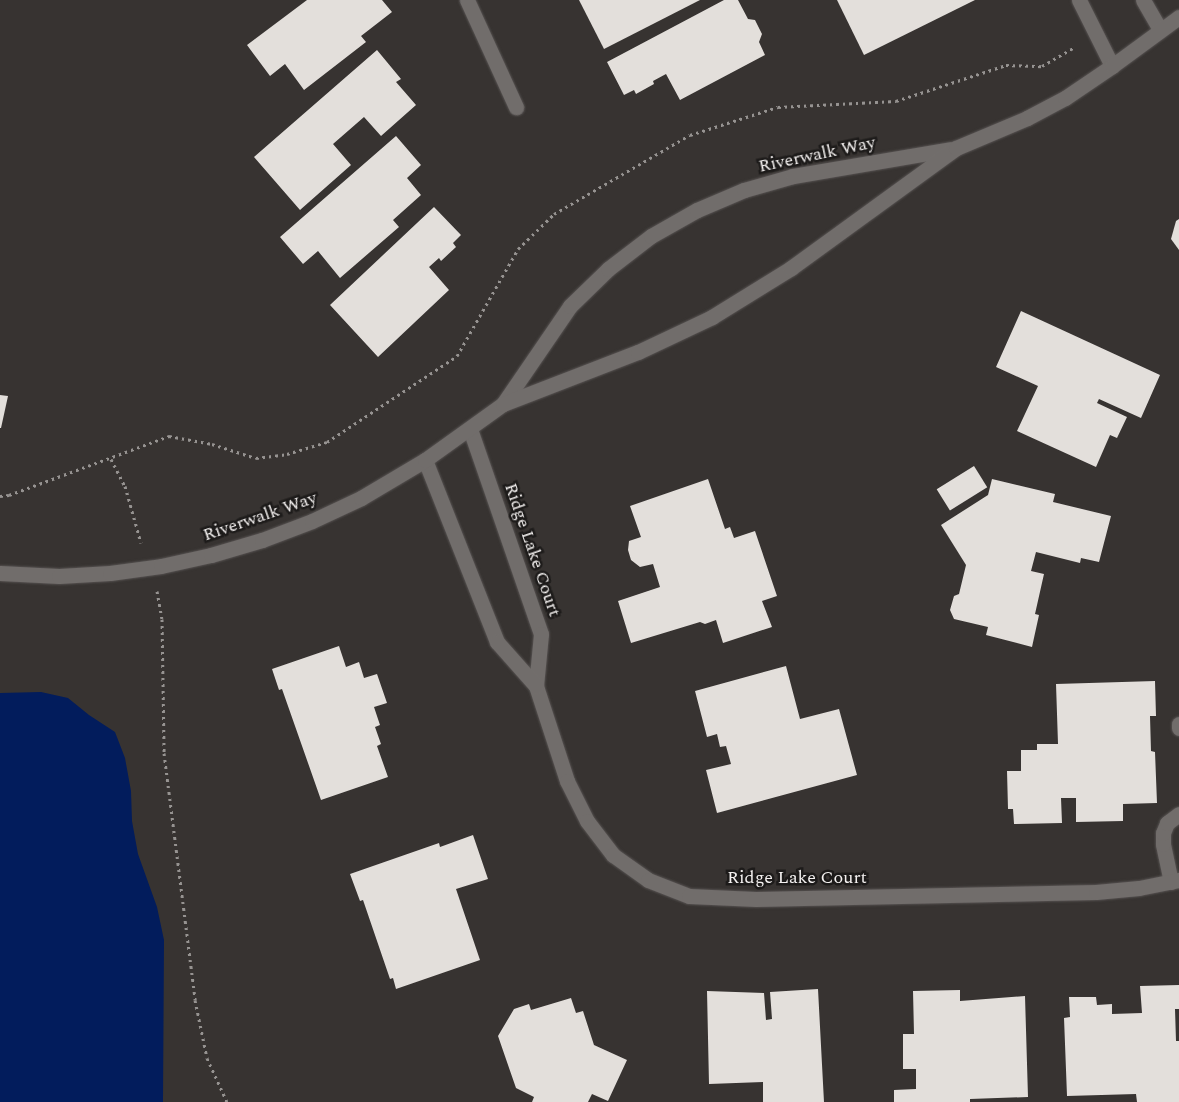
<!DOCTYPE html>
<html>
<head>
<meta charset="utf-8">
<style>
  body { margin:0 }
  #map { position:relative; width:1179px; height:1102px; overflow:hidden; background:#373331; font-family:Spectral,serif }
  div>[style] { position:absolute }
  .water>* { inset:0; background:#021c5c }
  .building>* { inset:0; background:#e3dfdb; transform-origin:0 0 }
  .path>* { height:3px; margin-top:-1.5px; transform-origin:0; background:repeating-linear-gradient(90deg,#969391 0 2.5px,transparent 0 6.5px) }
  .roads { filter:drop-shadow(0 0 1px #565251) drop-shadow(0 0 1px #565251) }
  .service>* { height:15px; margin:-7.5px; padding:0 7.5px; transform-origin:7.5px; border-radius:7.5px; background:#716d6b }
  .minor>* { height:15px; margin:-7.5px; padding:0 7.5px; transform-origin:7.5px; border-radius:7.5px; background:#716d6b }
  span { translate:-50% -50%; white-space:nowrap; text-align:center; line-height:1.15; -webkit-text-stroke:5px #1d1b1a; paint-order:stroke }
  .street-label { font-size:18px; color:#f4f1f0 }
</style>
</head>
<body>
<div id="map">
  <div class="water">
    <i style="clip-path:polygon(41px 692px,68px 698px,89px 715px,115px 732px,125px 758px,131px 791px,132px 821px,138px 854px,157px 907px,164px 940px,163px 1102px,0 1102px,0 693px)"></i>
  </div>
  <div class="building">
    <i style="clip-path:polygon(307px 0,382px 0,392px 12px,361px 36px,366px 42px,304px 90px,285px 64px,270px 76px,247px 45px)"></i>
    <i style="clip-path:polygon(579px 0,700px 0,604px 49px)"></i>
    <i style="clip-path:polygon(724px 0,738px 0,748px 19px,755px 20px,762px 34px,759px 42px,765px 55px,680px 100px,666px 74px,653px 81px,654px 84px,636px 94px,634px 90px,624px 95px,607px 62px)"></i>
    <i style="clip-path:polygon(837px 0,975px 0,864px 55px)"></i>
    <i style="clip-path:polygon(377px 50px,401px 79px,396px 82px,416px 105px,381px 136px,364px 117px,333px 144px,351px 165px,300px 210px,254px 157px)"></i>
    <i style="clip-path:polygon(396px 136px,421px 165px,407px 178px,421px 195px,393px 220px,399px 227px,340px 278px,318px 251px,303px 264px,280px 237px)"></i>
    <i style="clip-path:polygon(434px 207px,461px 235px,453px 243px,456px 247px,441px 261px,439px 258px,429px 267px,449px 290px,378px 357px,330px 305px)"></i>
    <i style="clip-path:polygon(1179px 219px,1179px 250px,1171px 239px,1176px 221px)"></i>
    <i style="clip-path:polygon(1021px 311px,1160px 375px,1141px 418px,1099px 399px,1097px 403px,1127px 417px,1117px 438px,1110px 435px,1096px 467px,1017px 431px,1038px 386px,996px 367px)"></i>
    <i style="clip-path:polygon(0 395px,8px 396px,1px 428px,0 428px)"></i>
    <i style="left:974px;top:466px;width:25px;height:44px;rotate:58deg"></i>
    <i style="clip-path:polygon(708px 479px,725px 529px,730px 527px,734px 538px,755px 531px,777px 596px,762px 601px,772px 627px,723px 643px,716px 620px,705px 624px,700px 622px,631px 643px,618px 601px,660px 587px,653px 564px,640px 567px,631px 560px,628px 550px,629px 541px,641px 537px,630px 506px)"></i>
    <i style="clip-path:polygon(992px 479px,1055px 494px,1053px 502px,1111px 516px,1099px 562px,1081px 558px,1080px 563px,1036px 552px,1031px 571px,1044px 574px,1035px 614px,1039px 615px,1032px 647px,986px 635px,988px 627px,954px 619px,950px 610px,954px 596px,959px 594px,966px 565px,941px 525px,988px 495px)"></i>
    <i style="clip-path:polygon(339px 646px,346px 667px,359px 662px,364px 678px,377px 674px,387px 703px,374px 707px,380px 725px,375px 727px,381px 744px,377px 746px,388px 777px,321px 800px,282px 689px,279px 690px,272px 669px)"></i>
    <i style="clip-path:polygon(786px 666px,800px 719px,839px 709px,857px 775px,717px 813px,706px 770px,731px 764px,726px 746px,720px 747px,717px 734px,707px 737px,695px 691px)"></i>
    <i style="clip-path:polygon(1155px 681px,1156px 716px,1150px 716px,1151px 751px,1155px 752px,1157px 803px,1123px 804px,1123px 821px,1076px 822px,1076px 798px,1061px 798px,1062px 823px,1014px 824px,1013px 809px,1008px 809px,1007px 771px,1021px 771px,1021px 750px,1037px 750px,1037px 744px,1058px 744px,1056px 684px)"></i>
    <i style="clip-path:polygon(473px 835px,488px 879px,456px 889px,480px 960px,396px 989px,393px 978px,390px 979px,363px 900px,360px 901px,350px 874px,439px 843px,440px 847px)"></i>
    <i style="clip-path:polygon(1179px 985px,1179px 1009px,1175px 1009px,1176px 1041px,1179px 1041px,1179px 1102px,1137px 1102px,1136px 1094px,1067px 1096px,1064px 1018px,1070px 1017px,1069px 997px,1096px 997px,1097px 1005px,1112px 1004px,1112px 1014px,1142px 1013px,1140px 986px)"></i>
    <i style="clip-path:polygon(818px 989px,824px 1102px,763px 1102px,763px 1082px,709px 1084px,707px 991px,764px 993px,766px 1020px,772px 1019px,770px 992px)"></i>
    <i style="clip-path:polygon(960px 990px,960px 1001px,1025px 996px,1028px 1097px,970px 1099px,970px 1102px,894px 1102px,894px 1090px,916px 1089px,916px 1069px,903px 1069px,903px 1034px,914px 1034px,913px 991px)"></i>
    <i style="clip-path:polygon(571px 998px,576px 1013px,583px 1011px,594px 1045px,627px 1060px,608px 1101px,592px 1094px,588px 1102px,532px 1102px,534px 1097px,516px 1088px,498px 1036px,514px 1009px,529px 1004px,531px 1010px)"></i>
  </div>
  <div class="path">
    <i style="left:111px;top:459px;width:30px;rotate:63deg"></i>
    <i style="left:125px;top:486px;width:59px;rotate:74.3deg"></i>
    <i style="left:0;top:496px;width:9px;rotate:-6deg"></i>
    <i style="left:9px;top:495px;width:171px;rotate:-20.2deg"></i>
    <i style="left:169px;top:436px;width:44px;rotate:10.5deg"></i>
    <i style="left:212px;top:444px;width:46px;rotate:17.7deg"></i>
    <i style="left:256px;top:458px;width:31px;rotate:-7deg"></i>
    <i style="left:287px;top:454px;width:42px;rotate:-16.7deg"></i>
    <i style="left:327px;top:442px;width:156px;rotate:-33.5deg"></i>
    <i style="left:457px;top:356px;width:123px;rotate:-60.3deg"></i>
    <i style="left:518px;top:249px;width:50px;rotate:-44.2deg"></i>
    <i style="left:554px;top:214px;width:157px;rotate:-30.2deg"></i>
    <i style="left:690px;top:135px;width:92px;rotate:-17.7deg"></i>
    <i style="left:778px;top:107px;width:118px;rotate:-2.9deg"></i>
    <i style="left:896px;top:101px;width:116px;rotate:-18.1deg"></i>
    <i style="left:1006px;top:65px;width:36px;rotate:2deg"></i>
    <i style="left:1042px;top:66px;width:38px;rotate:-30deg"></i>
    <i style="left:157px;top:591px;width:28px;rotate:80deg"></i>
    <i style="left:162px;top:619px;width:134px;rotate:89.1deg"></i>
    <i style="left:164px;top:753px;width:249px;rotate:82.8deg"></i>
    <i style="left:195px;top:1000px;width:59px;rotate:78.3deg"></i>
    <i style="left:207px;top:1058px;width:48px;rotate:65.6deg"></i>
  </div>
  <div class="roads">
    <div class="service">
      <i style="left:1179px;top:724px;width:4px;rotate:90deg"></i>
      <i style="left:1171px;top:882px;width:39px;rotate:-102deg"></i>
      <i style="left:1163px;top:844px;width:11px;rotate:-90deg"></i>
      <i style="left:1163px;top:833px;width:11px;rotate:-68deg"></i>
      <i style="left:1167px;top:823px;width:15px;rotate:-37deg"></i>
    </div>
    <div class="minor">
      <i style="left:467px;top:0;width:118px;rotate:65.4deg"></i>
      <i style="left:1079px;top:0;width:74px;rotate:63.4deg"></i>
      <i style="left:1143px;top:0;width:34px;rotate:60deg"></i>
      <i style="left:503px;top:404px;width:119px;rotate:-55.6deg"></i>
      <i style="left:570px;top:306px;width:53px;rotate:-44.2deg"></i>
      <i style="left:608px;top:269px;width:54px;rotate:-37.5deg"></i>
      <i style="left:651px;top:236px;width:53px;rotate:-29.5deg"></i>
      <i style="left:697px;top:210px;width:51px;rotate:-23.1deg"></i>
      <i style="left:744px;top:190px;width:51px;rotate:-15.9deg"></i>
      <i style="left:793px;top:176px;width:160px;rotate:-9.7deg"></i>
      <i style="left:470px;top:429px;width:217px;rotate:70.9deg"></i>
      <i style="left:541px;top:634px;width:52px;rotate:95.5deg"></i>
      <i style="left:536px;top:686px;width:100px;rotate:71.9deg"></i>
      <i style="left:567px;top:781px;width:45px;rotate:63.4deg"></i>
      <i style="left:587px;top:821px;width:43px;rotate:52.6deg"></i>
      <i style="left:613px;top:855px;width:43px;rotate:35.5deg"></i>
      <i style="left:648px;top:880px;width:44px;rotate:21.3deg"></i>
      <i style="left:689px;top:896px;width:67px;rotate:2.6deg"></i>
      <i style="left:756px;top:899px;width:340px;rotate:-1.2deg"></i>
      <i style="left:1096px;top:892px;width:43px;rotate:-5.3deg"></i>
      <i style="left:1139px;top:888px;width:41px;rotate:-11.3deg"></i>
      <i style="left:425px;top:460px;width:196px;rotate:68.4deg"></i>
      <i style="left:497px;top:642px;width:59px;rotate:48.4deg"></i>
      <i style="left:0;top:573px;width:59px;rotate:2.9deg"></i>
      <i style="left:59px;top:576px;width:51px;rotate:-3.4deg"></i>
      <i style="left:110px;top:573px;width:51px;rotate:-7.8deg"></i>
      <i style="left:161px;top:566px;width:51px;rotate:-12.4deg"></i>
      <i style="left:211px;top:555px;width:53px;rotate:-16.4deg"></i>
      <i style="left:262px;top:540px;width:53px;rotate:-20.8deg"></i>
      <i style="left:312px;top:521px;width:54px;rotate:-25.1deg"></i>
      <i style="left:361px;top:498px;width:74px;rotate:-30.7deg"></i>
      <i style="left:425px;top:460px;width:96px;rotate:-35.7deg"></i>
      <i style="left:503px;top:404px;width:145px;rotate:-21.1deg"></i>
      <i style="left:638px;top:352px;width:82px;rotate:-25.3deg"></i>
      <i style="left:712px;top:317px;width:93px;rotate:-31.8deg"></i>
      <i style="left:791px;top:268px;width:204px;rotate:-36deg"></i>
      <i style="left:956px;top:148px;width:77px;rotate:-22.9deg"></i>
      <i style="left:1027px;top:118px;width:43px;rotate:-27.8deg"></i>
      <i style="left:1065px;top:98px;width:57px;rotate:-34.2deg"></i>
      <i style="left:1112px;top:66px;width:83px;rotate:-36.2deg"></i>
    </div>
  </div>
  <div class="street-label">
    <span style="left:817px;top:155px;rotate:-12deg">Riverwalk Way</span>
    <span style="left:260px;top:517px;rotate:-19deg">Riverwalk Way</span>
    <span style="left:532px;top:550px;rotate:71deg">Ridge Lake Court</span>
    <span style="left:797px;top:878px">Ridge Lake Court</span>
  </div>
</div>
</body>
</html>
